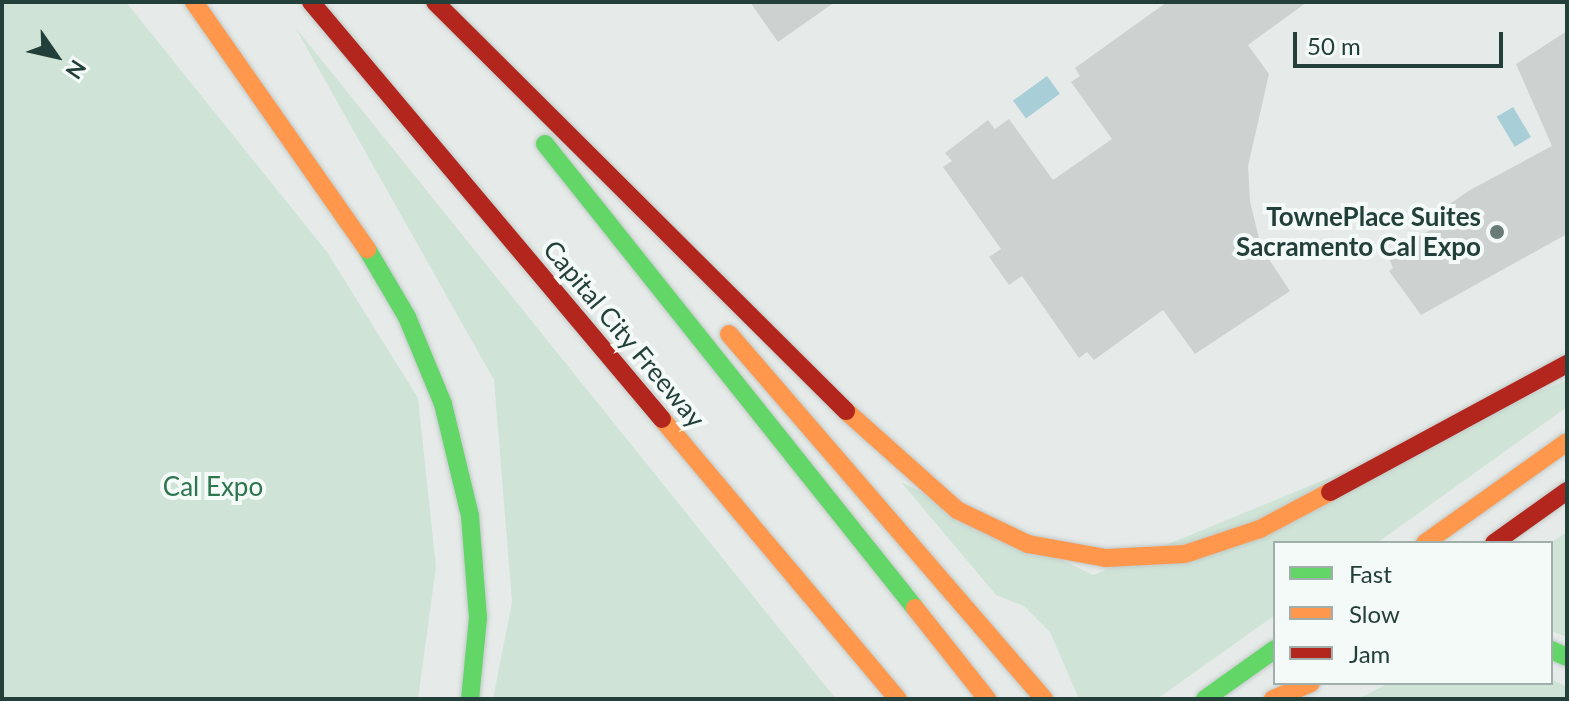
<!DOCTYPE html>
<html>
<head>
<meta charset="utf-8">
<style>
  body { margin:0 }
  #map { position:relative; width:1569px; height:701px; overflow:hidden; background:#e6ebe9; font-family:Lato,sans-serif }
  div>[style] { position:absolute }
  .green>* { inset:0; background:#cfe4d7 }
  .water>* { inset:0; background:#a8ced8; transform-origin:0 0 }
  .building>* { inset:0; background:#cdd2d0 }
  .roads { filter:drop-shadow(0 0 2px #c1c9c6) drop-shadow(0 0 2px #c1c9c6) }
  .fast>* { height:18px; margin:-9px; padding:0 9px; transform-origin:9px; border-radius:9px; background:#63d668 }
  .slow>* { height:18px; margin:-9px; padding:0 9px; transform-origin:9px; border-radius:9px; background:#ff974d }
  .jam>* { height:18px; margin:-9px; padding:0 9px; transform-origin:9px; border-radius:9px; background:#b3261e }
  .dots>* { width:22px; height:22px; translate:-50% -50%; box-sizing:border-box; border:4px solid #f4faf7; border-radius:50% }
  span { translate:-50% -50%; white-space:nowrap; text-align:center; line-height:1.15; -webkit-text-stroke:8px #f4faf7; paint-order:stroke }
  .poi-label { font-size:26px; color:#233f39; font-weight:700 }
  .right { translate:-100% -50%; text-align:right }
  .street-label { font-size:26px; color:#233f39 }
  .park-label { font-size:26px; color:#2d754e }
  .frame { position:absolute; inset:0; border:4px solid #233f39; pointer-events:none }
  .legend { position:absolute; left:1273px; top:541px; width:280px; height:144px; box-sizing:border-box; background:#f4faf7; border:2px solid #a0afab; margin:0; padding:10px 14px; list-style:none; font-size:24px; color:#233f39 }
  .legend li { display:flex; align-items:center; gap:16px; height:40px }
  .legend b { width:40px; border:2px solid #a0afab }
  .north { position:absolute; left:16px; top:16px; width:80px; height:80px; -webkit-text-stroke:6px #f4faf7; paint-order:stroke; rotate:124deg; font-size:22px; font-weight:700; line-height:32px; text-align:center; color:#233f39 }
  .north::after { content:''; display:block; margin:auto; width:28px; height:36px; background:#233f39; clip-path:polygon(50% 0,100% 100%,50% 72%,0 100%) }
  .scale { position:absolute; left:1293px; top:32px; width:210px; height:36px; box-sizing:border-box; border:4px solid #233f39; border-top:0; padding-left:10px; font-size:24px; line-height:28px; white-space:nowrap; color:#233f39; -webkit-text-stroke:6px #f4faf7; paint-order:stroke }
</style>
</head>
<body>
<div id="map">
  <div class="green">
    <i style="clip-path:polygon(2px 2px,126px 2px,327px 252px,418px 398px,436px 567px,418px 699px,2px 699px)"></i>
    <i style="clip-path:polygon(295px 27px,836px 699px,493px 699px,512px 602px,494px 380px)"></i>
    <i style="clip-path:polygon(1567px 380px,1567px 407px,1377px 543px,1275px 543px,1275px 615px,1157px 699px,1079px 699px,1050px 632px,1024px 606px,996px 595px,901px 482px,1093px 575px)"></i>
    <i style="clip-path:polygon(1567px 532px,1567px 637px,1551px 631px,1551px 543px)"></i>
    <i style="clip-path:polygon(1551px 679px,1567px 687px,1567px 699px,1358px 699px,1389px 683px)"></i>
  </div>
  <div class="water">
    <i style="left:1047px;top:76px;width:22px;height:42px;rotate:54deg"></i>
    <i style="left:1513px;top:107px;width:35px;height:19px;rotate:59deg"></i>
  </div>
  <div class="building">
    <i style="clip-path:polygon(750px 2px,835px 2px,778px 42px)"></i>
    <i style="clip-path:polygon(1167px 2px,1307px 2px,1248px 45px,1269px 74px,1248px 166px,1250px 201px,1261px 247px,1290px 291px,1195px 354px,1163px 310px,1094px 360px,1087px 352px,1079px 358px,1022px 276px,1009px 285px,989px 257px,1001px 249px,943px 167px,952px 161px,945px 153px,988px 120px,995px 129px,1009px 119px,1053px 180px,1112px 139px,1071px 82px,1080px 76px,1075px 68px)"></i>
    <i style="clip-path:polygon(1567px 31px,1567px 234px,1421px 315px,1389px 271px,1393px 268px,1387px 254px,1432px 229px,1428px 223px,1438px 212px,1470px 190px,1552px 146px,1516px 64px)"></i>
  </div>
  <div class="roads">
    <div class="fast">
      <i style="left:545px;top:144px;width:593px;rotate:51.43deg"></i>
      <i style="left:367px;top:249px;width:79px;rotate:59.5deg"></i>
      <i style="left:407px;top:317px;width:94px;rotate:67.5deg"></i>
      <i style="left:443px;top:404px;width:115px;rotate:76.4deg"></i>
      <i style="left:470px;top:516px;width:102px;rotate:85.5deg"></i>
      <i style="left:478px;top:618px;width:81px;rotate:95.6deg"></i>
      <i style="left:1551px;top:650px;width:17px;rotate:24deg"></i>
      <i style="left:1205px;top:699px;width:86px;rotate:-35.5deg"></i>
    </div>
    <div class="slow">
      <i style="left:194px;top:2px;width:302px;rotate:55deg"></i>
      <i style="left:729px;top:334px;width:482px;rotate:49.2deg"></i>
      <i style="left:846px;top:411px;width:149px;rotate:41.7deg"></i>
      <i style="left:957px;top:510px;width:79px;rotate:25.6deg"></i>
      <i style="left:1028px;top:544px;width:79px;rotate:10.2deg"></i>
      <i style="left:1106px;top:558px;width:79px;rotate:-2.9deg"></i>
      <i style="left:1185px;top:554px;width:79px;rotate:-18.4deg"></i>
      <i style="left:1260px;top:529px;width:79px;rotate:-27.9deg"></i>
      <i style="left:662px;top:419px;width:366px;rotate:49.9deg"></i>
      <i style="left:1425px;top:543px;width:174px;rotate:-35.4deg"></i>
      <i style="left:915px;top:608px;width:116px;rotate:51.6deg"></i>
      <i style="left:1273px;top:699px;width:41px;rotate:-22.8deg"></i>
    </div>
    <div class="jam">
      <i style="left:311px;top:2px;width:545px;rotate:49.91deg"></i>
      <i style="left:435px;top:2px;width:580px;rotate:44.86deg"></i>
      <i style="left:1330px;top:492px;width:269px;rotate:-28.4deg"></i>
      <i style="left:1494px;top:543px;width:90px;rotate:-35.5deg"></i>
    </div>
  </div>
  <div class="dots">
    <i style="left:1497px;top:232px;background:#677b77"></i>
  </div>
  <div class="poi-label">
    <span class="right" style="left:1481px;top:232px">TownePlace Suites<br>Sacramento Cal Expo</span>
  </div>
  <div class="street-label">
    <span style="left:624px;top:334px;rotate:50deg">Capital City Freeway</span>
  </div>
  <div class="park-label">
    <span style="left:213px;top:487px">Cal Expo</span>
  </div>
  <div class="frame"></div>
  <ul class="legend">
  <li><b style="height:10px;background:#63d668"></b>Fast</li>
  <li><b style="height:10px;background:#ff974d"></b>Slow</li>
  <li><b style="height:10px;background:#b3261e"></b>Jam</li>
  </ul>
  <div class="north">N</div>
  <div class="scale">50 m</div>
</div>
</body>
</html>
